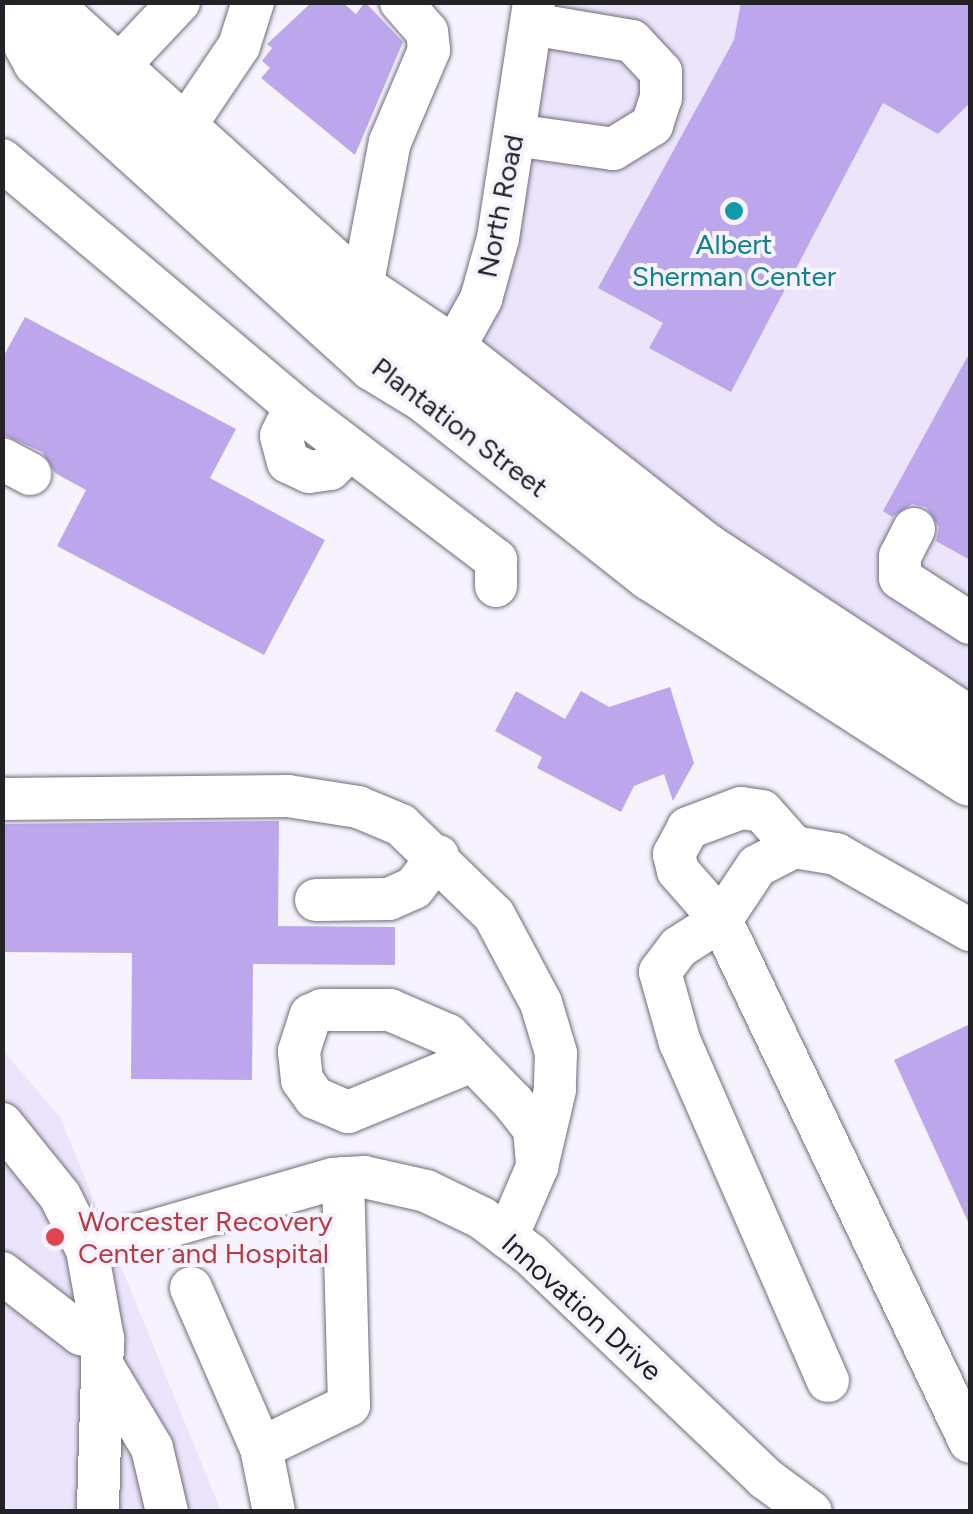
<!DOCTYPE html>
<html>
<head>
<meta charset="utf-8">
<style>
  body { margin:0 }
  #map { position:relative; width:973px; height:1514px; overflow:hidden; background:#f6f3ff; font-family:Figtree,sans-serif }
  div>[style] { position:absolute }
  .built>* { inset:0; background:#ebe4fb }
  .building>* { inset:0; background:#bda7ec }
  .roads { filter:drop-shadow(0 0 2px #706d7a) drop-shadow(0 0 2px #706d7a) }
  .minor>* { height:42px; margin:-21px; padding:0 21px; transform-origin:21px; border-radius:21px; background:#fff }
  .major>* { height:55px; margin:-27.5px; padding:0 27.5px; transform-origin:27.5px; border-radius:27.5px; background:#fff }
  .dots>* { width:28px; height:28px; translate:-50% -50%; box-sizing:border-box; border:5px solid #f6f3ff; border-radius:50% }
  span { translate:-50% -50%; white-space:nowrap; text-align:center; line-height:1.15; -webkit-text-stroke:8px #f6f3ff; paint-order:stroke }
  .street-label { font-size:28px; color:#232227 }
  .culture-label { font-size:28px; color:#0d838f }
  .health-label { font-size:28px; color:#be3a42 }
  .left { translate:0 -50%; text-align:left }
  .frame { position:absolute; inset:0; border:5px solid #232227; pointer-events:none }
</style>
</head>
<body>
<div id="map">
  <div class="built">
    <i style="clip-path:polygon(513px 3px,970px 3px,970px 704px,858px 635px,434px 322px,478px 259px)"></i>
    <i style="clip-path:polygon(2px 1049px,60px 1117px,221px 1511px,3px 1511px)"></i>
  </div>
  <div class="building">
    <i style="clip-path:polygon(312px 2px,342px 2px,356px 14px,365px 2px,403px 42px,355px 155px,261px 78px,270px 68px,262px 61px,272px 48px,267px 44px)"></i>
    <i style="clip-path:polygon(741px 2px,970px 2px,970px 103px,938px 134px,883px 103px,731px 392px,649px 348px,663px 323px,598px 288px,734px 40px)"></i>
    <i style="clip-path:polygon(25px 317px,236px 429px,210px 478px,325px 540px,264px 655px,57px 546px,86px 490px,55px 473px,42px 452px,2px 434px,2px 359px)"></i>
    <i style="clip-path:polygon(970px 352px,970px 560px,936px 541px,939px 527px,926px 507px,912px 504px,892px 517px,883px 511px)"></i>
    <i style="clip-path:polygon(670px 687px,694px 763px,673px 801px,664px 774px,634px 786px,621px 812px,537px 768px,542px 757px,495px 731px,516px 691px,565px 719px,581px 691px,609px 707px)"></i>
    <i style="clip-path:polygon(279px 821px,278px 926px,395px 927px,395px 965px,253px 964px,252px 1080px,131px 1079px,132px 953px,2px 952px,2px 824px)"></i>
    <i style="clip-path:polygon(970px 1024px,970px 1226px,894px 1060px)"></i>
  </div>
  <div class="roads">
    <div class="minor">
      <i style="left:114px;top:71px;width:95px;rotate:-46.7deg"></i>
      <i style="left:181px;top:132px;width:104px;rotate:-56deg"></i>
      <i style="left:239px;top:46px;width:46px;rotate:-72.3deg"></i>
      <i style="left:514px;top:135px;width:100px;rotate:8deg"></i>
      <i style="left:613px;top:149px;width:46px;rotate:-31.6deg"></i>
      <i style="left:652px;top:125px;width:28px;rotate:-72deg"></i>
      <i style="left:661px;top:98px;width:26px;rotate:-90deg"></i>
      <i style="left:661px;top:72px;width:42px;rotate:-133.1deg"></i>
      <i style="left:632px;top:41px;width:102px;rotate:-170.4deg"></i>
      <i style="left:2px;top:160px;width:383px;rotate:40.1deg"></i>
      <i style="left:295px;top:407px;width:253px;rotate:37.3deg"></i>
      <i style="left:496px;top:560px;width:26px;rotate:90deg"></i>
      <i style="left:361px;top:292px;width:153px;rotate:-79.1deg"></i>
      <i style="left:390px;top:142px;width:100px;rotate:-67deg"></i>
      <i style="left:429px;top:50px;width:18px;rotate:-96deg"></i>
      <i style="left:427px;top:32px;width:40px;rotate:-131deg"></i>
      <i style="left:436px;top:380px;width:93px;rotate:-60.9deg"></i>
      <i style="left:481px;top:299px;width:63px;rotate:-74.4deg"></i>
      <i style="left:498px;top:238px;width:239px;rotate:-81.3deg"></i>
      <i style="left:295px;top:407px;width:32px;rotate:116deg"></i>
      <i style="left:281px;top:436px;width:27px;rotate:75deg"></i>
      <i style="left:288px;top:462px;width:23px;rotate:25deg"></i>
      <i style="left:309px;top:472px;width:21px;rotate:-8deg"></i>
      <i style="left:330px;top:469px;width:28px;rotate:-45deg"></i>
      <i style="left:2px;top:459px;width:32px;rotate:28deg"></i>
      <i style="left:914px;top:529px;width:30px;rotate:117deg"></i>
      <i style="left:900px;top:556px;width:22px;rotate:90deg"></i>
      <i style="left:900px;top:578px;width:83px;rotate:32.7deg"></i>
      <i style="left:2px;top:799px;width:286px;rotate:-0.6deg"></i>
      <i style="left:288px;top:796px;width:71px;rotate:8.9deg"></i>
      <i style="left:358px;top:807px;width:47px;rotate:22.7deg"></i>
      <i style="left:401px;top:825px;width:129px;rotate:44.1deg"></i>
      <i style="left:494px;top:915px;width:100px;rotate:61.9deg"></i>
      <i style="left:541px;top:1003px;width:52px;rotate:73.3deg"></i>
      <i style="left:556px;top:1053px;width:37px;rotate:92deg"></i>
      <i style="left:555px;top:1090px;width:79px;rotate:103.2deg"></i>
      <i style="left:794px;top:847px;width:48px;rotate:-131.6deg"></i>
      <i style="left:762px;top:811px;width:21px;rotate:-172deg"></i>
      <i style="left:741px;top:808px;width:57px;rotate:159.3deg"></i>
      <i style="left:688px;top:828px;width:30px;rotate:118deg"></i>
      <i style="left:674px;top:854px;width:17px;rotate:77deg"></i>
      <i style="left:678px;top:871px;width:65px;rotate:48.7deg"></i>
      <i style="left:721px;top:920px;width:578px;rotate:64.5deg"></i>
      <i style="left:316px;top:900px;width:73px;rotate:-0.8deg"></i>
      <i style="left:389px;top:899px;width:27px;rotate:-24deg"></i>
      <i style="left:414px;top:888px;width:40px;rotate:-53deg"></i>
      <i style="left:472px;top:1061px;width:134px;rotate:157.6deg"></i>
      <i style="left:348px;top:1112px;width:36px;rotate:-157deg"></i>
      <i style="left:315px;top:1098px;width:22px;rotate:-126deg"></i>
      <i style="left:302px;top:1080px;width:29px;rotate:-96deg"></i>
      <i style="left:299px;top:1051px;width:38px;rotate:-72deg"></i>
      <i style="left:311px;top:1015px;width:12px;rotate:-24deg"></i>
      <i style="left:322px;top:1010px;width:68px"></i>
      <i style="left:390px;top:1010px;width:63px;rotate:23.3deg"></i>
      <i style="left:448px;top:1035px;width:93px;rotate:45.9deg"></i>
      <i style="left:513px;top:1102px;width:34px;rotate:52deg"></i>
      <i style="left:534px;top:1129px;width:38px;rotate:85deg"></i>
      <i style="left:537px;top:1167px;width:76px;rotate:113.2deg"></i>
      <i style="left:2px;top:1124px;width:92px;rotate:51.1deg"></i>
      <i style="left:60px;top:1196px;width:60px;rotate:63.4deg"></i>
      <i style="left:87px;top:1250px;width:90px;rotate:79.8deg"></i>
      <i style="left:103px;top:1339px;width:173px;rotate:91.7deg"></i>
      <i style="left:87px;top:1250px;width:256px;rotate:-16.1deg"></i>
      <i style="left:333px;top:1179px;width:31px;rotate:-4deg"></i>
      <i style="left:364px;top:1177px;width:64px;rotate:12.7deg"></i>
      <i style="left:426px;top:1191px;width:62px;rotate:25.7deg"></i>
      <i style="left:482px;top:1218px;width:61px;rotate:37.1deg"></i>
      <i style="left:531px;top:1255px;width:323px;rotate:43.6deg"></i>
      <i style="left:765px;top:1478px;width:57px;rotate:36.5deg"></i>
      <i style="left:2px;top:1273px;width:100px;rotate:37.7deg"></i>
      <i style="left:81px;top:1334px;width:23px;rotate:13deg"></i>
      <i style="left:191px;top:1288px;width:175px;rotate:66.4deg"></i>
      <i style="left:261px;top:1448px;width:98px;rotate:-26deg"></i>
      <i style="left:349px;top:1405px;width:227px;rotate:-91.5deg"></i>
      <i style="left:104px;top:1368px;width:93px;rotate:59deg"></i>
      <i style="left:152px;top:1448px;width:66px;rotate:76.8deg"></i>
      <i style="left:828px;top:1381px;width:369px;rotate:-113.6deg"></i>
      <i style="left:680px;top:1043px;width:74px;rotate:-105.7deg"></i>
      <i style="left:660px;top:972px;width:31px;rotate:-53deg"></i>
      <i style="left:679px;top:947px;width:50px;rotate:-32.7deg"></i>
      <i style="left:721px;top:920px;width:65px;rotate:-56.3deg"></i>
      <i style="left:757px;top:866px;width:42px;rotate:-27.2deg"></i>
      <i style="left:794px;top:847px;width:43px;rotate:9.5deg"></i>
      <i style="left:836px;top:854px;width:154px;rotate:29.6deg"></i>
      <i style="left:261px;top:1448px;width:65px;rotate:78.5deg"></i>
    </div>
    <div class="major">
      <i style="left:8px;top:2px;width:66px;rotate:61.1deg"></i>
      <i style="left:40px;top:60px;width:451px;rotate:42.2deg"></i>
      <i style="left:374px;top:363px;width:60px;rotate:31.3deg"></i>
      <i style="left:425px;top:394px;width:289px;rotate:38.3deg"></i>
      <i style="left:652px;top:573px;width:378px;rotate:32.8deg"></i>
      <i style="left:12px;top:6px;width:56px;rotate:19.7deg"></i>
      <i style="left:65px;top:25px;width:399px;rotate:42.1deg"></i>
      <i style="left:361px;top:292px;width:113px;rotate:33.8deg"></i>
      <i style="left:455px;top:355px;width:316px;rotate:38.1deg"></i>
      <i style="left:704px;top:550px;width:318px;rotate:33.3deg"></i>
    </div>
  </div>
  <div class="dots">
    <i style="left:734px;top:211px;background:#0f9aa8"></i>
    <i style="left:55px;top:1237px;background:#e0444e"></i>
  </div>
  <div class="street-label">
    <span style="left:500px;top:206px;rotate:-79deg">North Road</span>
    <span style="left:460px;top:427px;rotate:37deg">Plantation Street</span>
    <span style="left:582px;top:1307px;rotate:42deg">Innovation Drive</span>
  </div>
  <div class="culture-label">
    <span style="left:734px;top:260px">Albert<br>Sherman Center</span>
  </div>
  <div class="health-label">
    <span class="left" style="left:78px;top:1237px">Worcester Recovery<br>Center and Hospital</span>
  </div>
  <div class="frame"></div>
</div>
</body>
</html>
